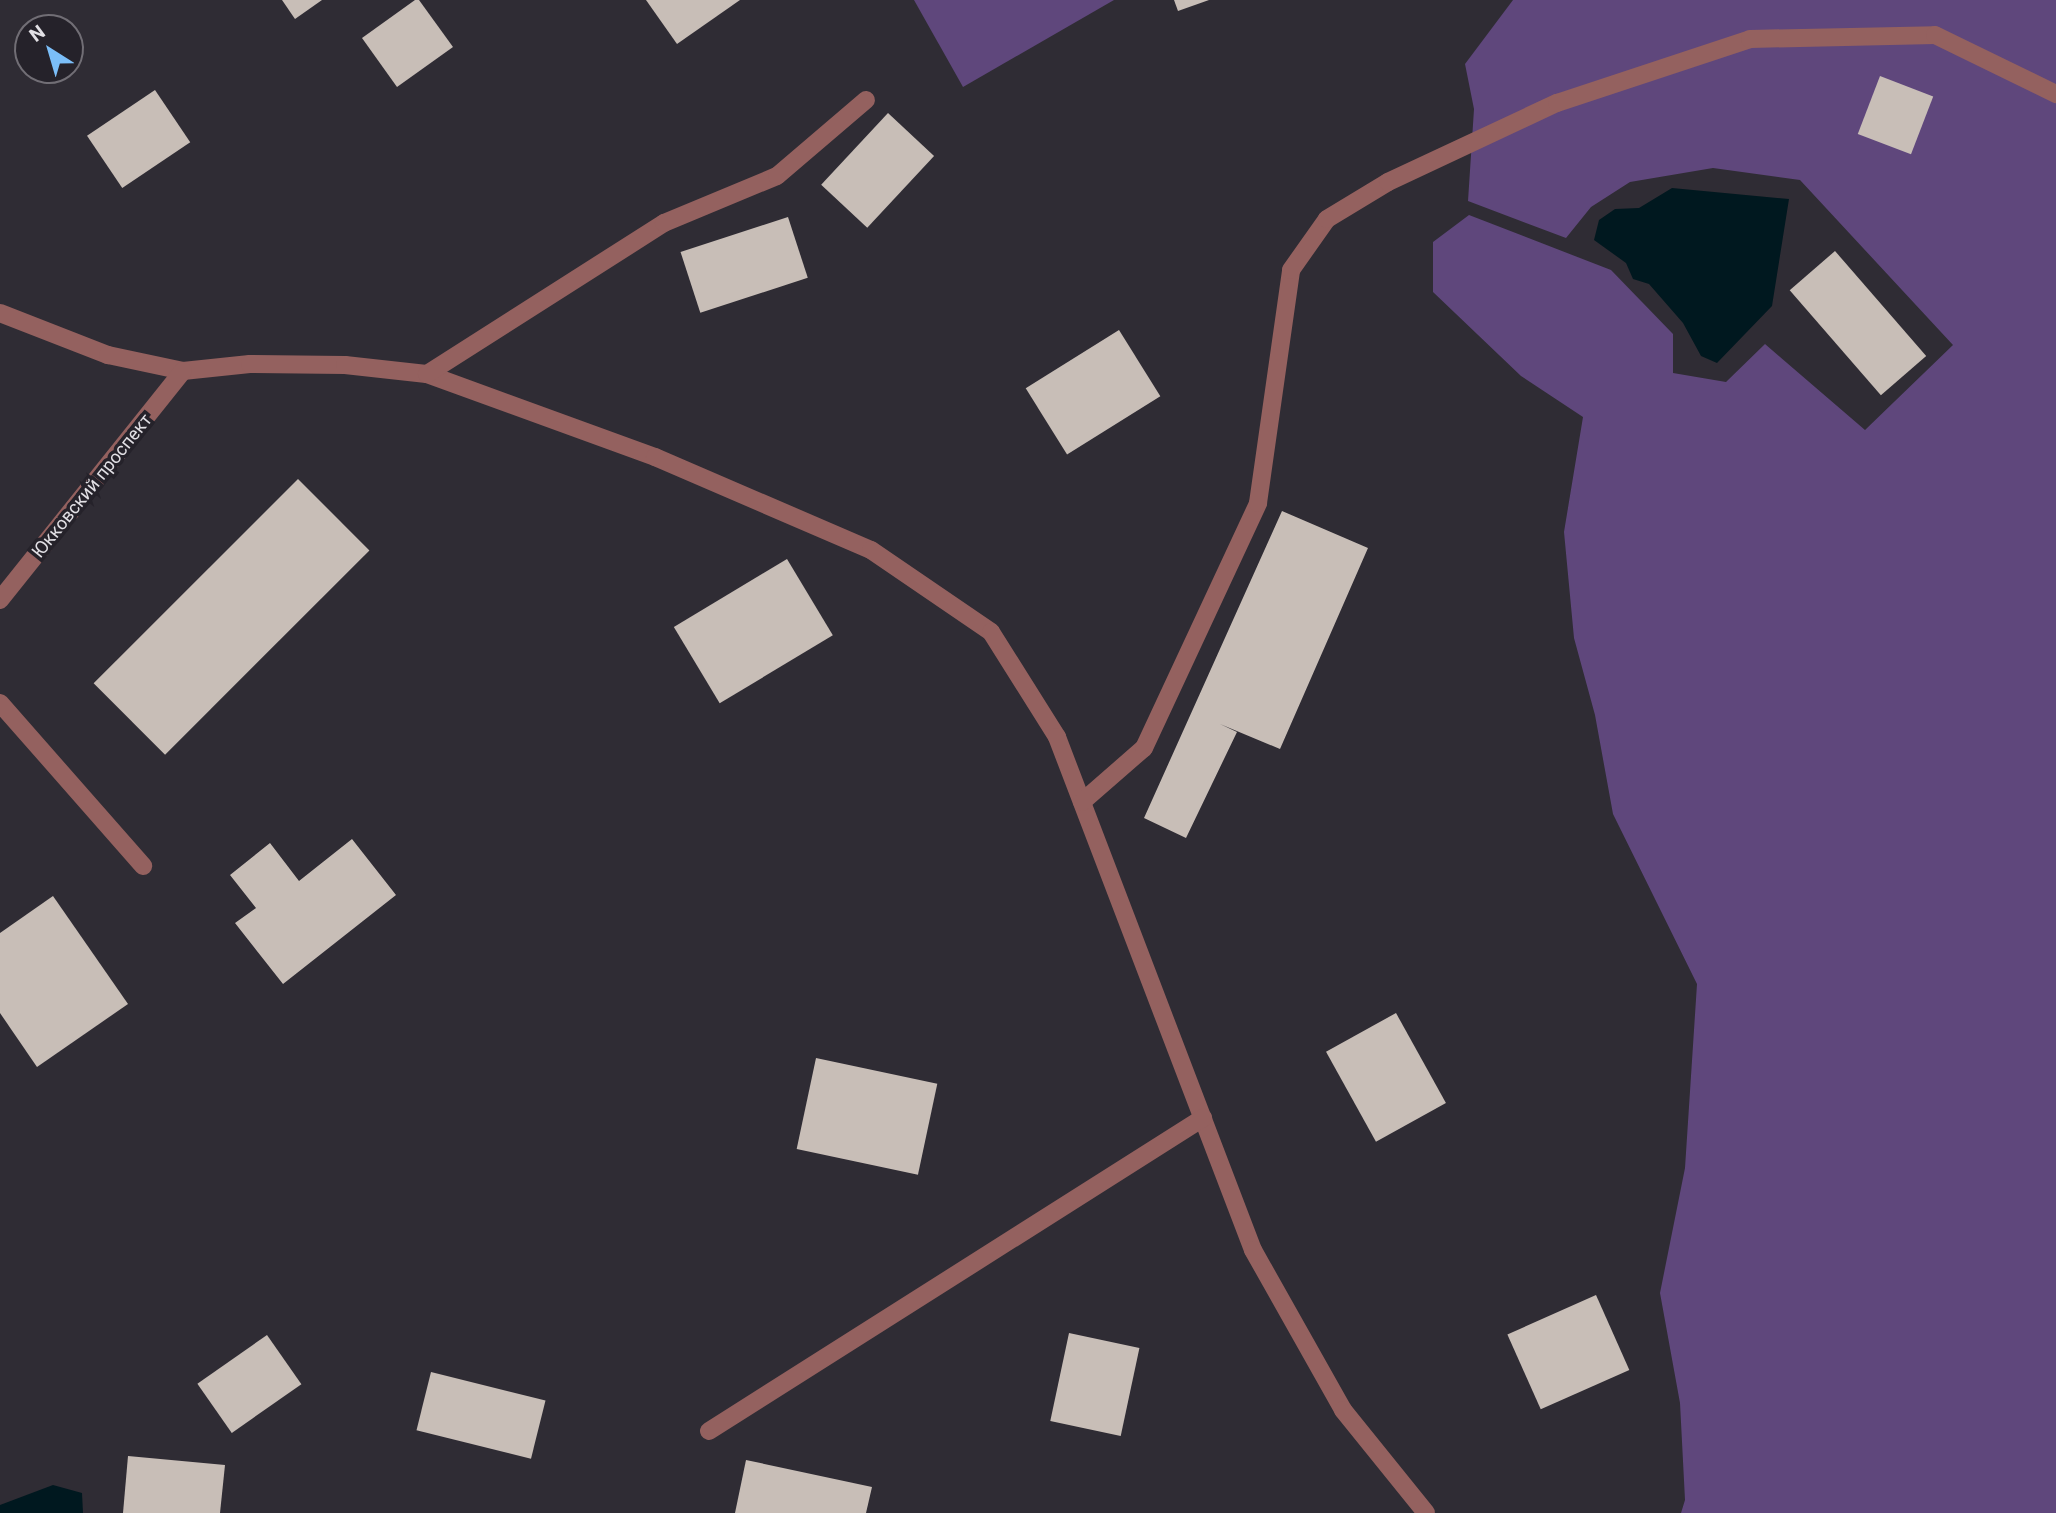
<!DOCTYPE html>
<html>
<head>
<meta charset="utf-8">
<style>
  body { margin:0 }
  #map { position:relative; width:2056px; height:1513px; overflow:hidden; background:#2f2c34; font-family:Roboto,sans-serif }
  div>[style] { position:absolute }
  .forest>* { inset:0; background:#5f477c }
  .water>* { inset:0; background:#00181f }
  .building>* { inset:0; background:#c8beb7; transform-origin:0 0 }
  .minor>* { height:18px; margin:-9px; padding:0 9px; transform-origin:9px; border-radius:9px; background:#94615f }
  span { translate:-50% -50%; white-space:nowrap; text-align:center; line-height:1.15; -webkit-text-stroke:7px #25222a; paint-order:stroke }
  .street-label { font-size:18px; color:#e2e0e5 }
  .north { position:absolute; left:14px; top:14px; width:70px; height:70px; box-sizing:border-box; background:#25222a; border:2px solid #716e75; border-radius:50%; rotate:323deg; font-size:19px; font-weight:700; line-height:28px; text-align:center; color:#e2e0e5 }
  .north::after { content:''; display:block; margin:auto; width:24px; height:32px; background:#7bbef8; clip-path:polygon(50% 0,100% 100%,50% 72%,0 100%) }
</style>
</head>
<body>
<div id="map">
  <div class="forest">
    <i style="clip-path:polygon(914px 0,1114px 0,963px 87px)"></i>
    <i style="clip-path:polygon(1513px 0,2056px 0,2056px 1513px,1681px 1513px,1685px 1500px,1680px 1403px,1660px 1293px,1685px 1168px,1697px 984px,1613px 814px,1595px 715px,1574px 638px,1564px 532px,1583px 417px,1521px 376px,1433px 292px,1433px 242px,1469px 215px,1611px 270px,1673px 334px,1673px 373px,1726px 382px,1765px 344px,1865px 430px,1953px 345px,1800px 180px,1713px 168px,1630px 182px,1591px 207px,1566px 238px,1468px 201px,1474px 109px,1465px 64px)"></i>
  </div>
  <div class="water">
    <i style="clip-path:polygon(1672px 188px,1789px 199px,1772px 306px,1717px 363px,1701px 356px,1683px 323px,1649px 284px,1633px 279px,1626px 263px,1594px 240px,1599px 220px,1615px 209px,1639px 208px)"></i>
    <i style="clip-path:polygon(53px 1485px,82px 1493px,83px 1513px,0 1513px,0 1505px)"></i>
  </div>
  <div class="building">
    <i style="clip-path:polygon(282px 0,322px 0,295px 19px)"></i>
    <i style="clip-path:polygon(415px 0,419px 0,453px 47px,397px 87px,362px 38px)"></i>
    <i style="clip-path:polygon(646px 0,740px 0,677px 44px)"></i>
    <i style="clip-path:polygon(1174px 0,1209px 0,1178px 11px)"></i>
    <i style="left:1880px;top:76px;width:57px;height:62px;rotate:21deg"></i>
    <i style="left:155px;top:90px;width:63px;height:82px;rotate:56deg"></i>
    <i style="left:888px;top:113px;width:63px;height:98px;rotate:43deg"></i>
    <i style="left:788px;top:217px;width:64px;height:113px;rotate:72deg"></i>
    <i style="left:1835px;top:251px;width:139px;height:60px;rotate:49deg"></i>
    <i style="left:1119px;top:330px;width:78px;height:110px;rotate:58deg"></i>
    <i style="left:298px;top:479px;width:101px;height:289px;rotate:45deg"></i>
    <i style="clip-path:polygon(1282px 511px,1368px 548px,1280px 749px,1220px 724px,1237px 732px,1186px 838px,1144px 818px)"></i>
    <i style="left:787px;top:559px;width:89px;height:132px;rotate:59deg"></i>
    <i style="clip-path:polygon(352px 839px,396px 895px,283px 984px,235px 923px,256px 908px,230px 875px,270px 843px,299px 881px)"></i>
    <i style="clip-path:polygon(53px 896px,128px 1004px,37px 1067px,0 1013px,0 933px)"></i>
    <i style="left:1396px;top:1013px;width:103px;height:80px;rotate:61deg"></i>
    <i style="left:816px;top:1058px;width:124px;height:93px;rotate:12deg"></i>
    <i style="left:1596px;top:1295px;width:82px;height:97px;rotate:66deg"></i>
    <i style="left:1069px;top:1333px;width:72px;height:90px;rotate:12deg"></i>
    <i style="left:267px;top:1335px;width:60px;height:85px;rotate:55deg"></i>
    <i style="left:431px;top:1372px;width:118px;height:60px;rotate:14deg"></i>
    <i style="clip-path:polygon(128px 1456px,225px 1465px,220px 1513px,123px 1513px)"></i>
    <i style="clip-path:polygon(746px 1460px,872px 1487px,866px 1513px,735px 1513px)"></i>
  </div>
  <div class="minor">
    <i style="left:0;top:313px;width:116px;rotate:21.3deg"></i>
    <i style="left:108px;top:355px;width:77px;rotate:12deg"></i>
    <i style="left:183px;top:371px;width:67px;rotate:-6deg"></i>
    <i style="left:250px;top:364px;width:95px;rotate:0.6deg"></i>
    <i style="left:345px;top:365px;width:82px;rotate:6.3deg"></i>
    <i style="left:427px;top:374px;width:243px;rotate:20deg"></i>
    <i style="left:655px;top:457px;width:235px;rotate:23.3deg"></i>
    <i style="left:871px;top:550px;width:145px;rotate:34.3deg"></i>
    <i style="left:991px;top:632px;width:124px;rotate:57.8deg"></i>
    <i style="left:1057px;top:737px;width:549px;rotate:69.09deg"></i>
    <i style="left:1253px;top:1250px;width:184px;rotate:60.6deg"></i>
    <i style="left:1343px;top:1410px;width:132px;rotate:51.1deg"></i>
    <i style="left:427px;top:374px;width:281px;rotate:-32.5deg"></i>
    <i style="left:664px;top:223px;width:122px;rotate:-22.6deg"></i>
    <i style="left:777px;top:176px;width:117px;rotate:-40.5deg"></i>
    <i style="left:0;top:600px;width:293px;rotate:-51.4deg"></i>
    <i style="left:0;top:703px;width:217px;rotate:48.7deg"></i>
    <i style="left:1082px;top:802px;width:82px;rotate:-41.1deg"></i>
    <i style="left:1144px;top:748px;width:270px;rotate:-65deg"></i>
    <i style="left:1258px;top:503px;width:235px;rotate:-81.9deg"></i>
    <i style="left:1291px;top:270px;width:62px;rotate:-54.8deg"></i>
    <i style="left:1327px;top:219px;width:71px;rotate:-31.2deg"></i>
    <i style="left:1388px;top:182px;width:187px;rotate:-25.1deg"></i>
    <i style="left:1557px;top:103px;width:203px;rotate:-18.3deg"></i>
    <i style="left:1750px;top:39px;width:185px;rotate:-1.2deg"></i>
    <i style="left:1935px;top:35px;width:135px;rotate:26deg"></i>
    <i style="left:709px;top:1431px;width:585px;rotate:-32.36deg"></i>
  </div>
  <div class="street-label">
    <span style="left:92px;top:486px;rotate:-51deg">Юкковский проспект</span>
  </div>
  <div class="north">N</div>
</div>
</body>
</html>
